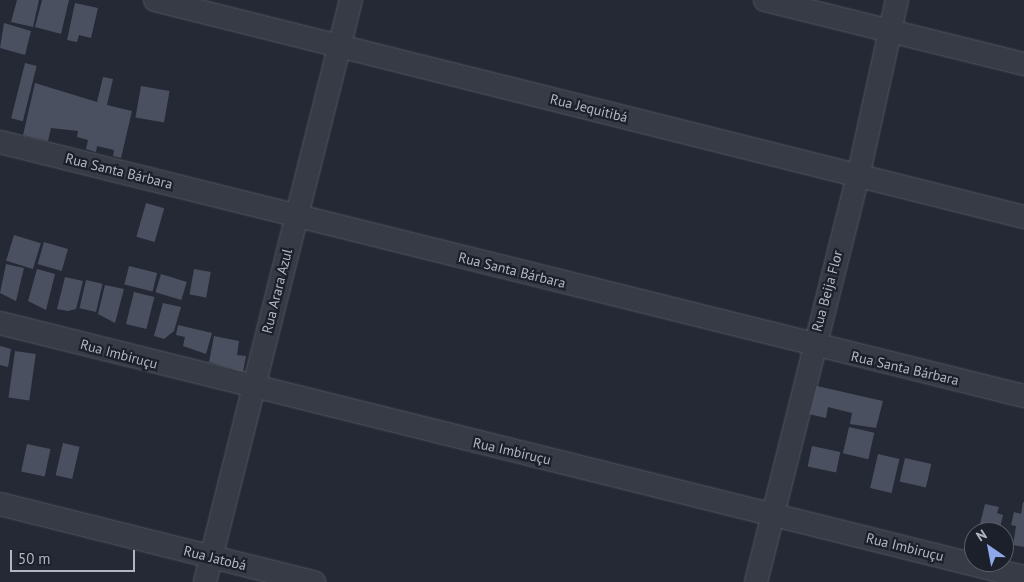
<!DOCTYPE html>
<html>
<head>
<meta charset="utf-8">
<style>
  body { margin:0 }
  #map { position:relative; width:1024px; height:582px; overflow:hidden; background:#242935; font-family:"PT Sans",sans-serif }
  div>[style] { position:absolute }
  .building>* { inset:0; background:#4a505f; transform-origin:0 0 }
  .roads { filter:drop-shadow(0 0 1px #525661) drop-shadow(0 0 1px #525661) }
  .minor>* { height:22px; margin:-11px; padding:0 11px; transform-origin:11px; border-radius:11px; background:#373b46 }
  span { translate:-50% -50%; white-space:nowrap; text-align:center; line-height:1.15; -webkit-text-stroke:4.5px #1c202b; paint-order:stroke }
  .street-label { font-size:14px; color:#b2b6c2 }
  .north { position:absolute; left:964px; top:522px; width:50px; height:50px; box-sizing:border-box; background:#1c202b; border:1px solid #585c67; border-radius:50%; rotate:327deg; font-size:14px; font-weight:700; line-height:20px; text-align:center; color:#b2b6c2 }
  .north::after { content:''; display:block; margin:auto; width:18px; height:22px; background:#90a8e9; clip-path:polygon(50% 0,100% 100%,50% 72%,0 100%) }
  .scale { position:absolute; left:10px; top:550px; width:125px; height:22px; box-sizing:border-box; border:2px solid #b2b6c2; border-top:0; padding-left:6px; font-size:15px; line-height:18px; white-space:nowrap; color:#b2b6c2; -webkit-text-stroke:4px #1c202b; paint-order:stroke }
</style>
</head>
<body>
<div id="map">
  <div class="building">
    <i style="clip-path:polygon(17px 0,39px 0,33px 27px,11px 22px)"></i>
    <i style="clip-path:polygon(42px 0,69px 0,61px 34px,35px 27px)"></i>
    <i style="clip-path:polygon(75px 3px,98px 8px,91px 38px,79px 35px,77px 42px,67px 40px)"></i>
    <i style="clip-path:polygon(4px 23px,31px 31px,25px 55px,0 48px)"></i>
    <i style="left:25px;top:63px;width:12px;height:57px;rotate:14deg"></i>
    <i style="clip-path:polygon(103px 77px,113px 79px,107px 105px,132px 111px,121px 158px,113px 156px,114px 150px,97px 146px,96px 152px,86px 149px,88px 140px,77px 137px,78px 131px,51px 128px,48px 141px,23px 135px,35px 83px,97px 102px)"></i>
    <i style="left:141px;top:86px;width:29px;height:32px;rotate:10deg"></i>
    <i style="left:146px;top:203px;width:19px;height:35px;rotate:16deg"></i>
    <i style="left:14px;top:235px;width:28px;height:27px;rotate:17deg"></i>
    <i style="left:44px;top:242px;width:25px;height:23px;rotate:16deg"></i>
    <i style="clip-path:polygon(6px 264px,24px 268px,16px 301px,0 293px)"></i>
    <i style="left:129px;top:266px;width:29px;height:19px;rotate:14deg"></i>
    <i style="clip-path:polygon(37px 269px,55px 274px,46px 310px,28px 301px)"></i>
    <i style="left:194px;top:269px;width:17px;height:26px;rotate:10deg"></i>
    <i style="left:161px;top:274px;width:27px;height:19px;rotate:17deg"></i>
    <i style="clip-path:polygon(65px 277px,83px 281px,76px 309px,68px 311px,57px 309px)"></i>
    <i style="left:86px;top:280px;width:17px;height:29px;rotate:13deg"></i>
    <i style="clip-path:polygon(105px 285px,124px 289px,115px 323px,98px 314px)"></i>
    <i style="left:134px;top:292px;width:21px;height:33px;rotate:14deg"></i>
    <i style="clip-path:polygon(163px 303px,181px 307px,174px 331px,164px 339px,154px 336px)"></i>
    <i style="clip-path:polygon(178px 325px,212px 333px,206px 354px,183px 346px,185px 337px,176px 335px)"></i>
    <i style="clip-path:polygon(214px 336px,239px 341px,237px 355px,246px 356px,243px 372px,209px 362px)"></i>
    <i style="clip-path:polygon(0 346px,11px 349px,8px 367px,0 365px)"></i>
    <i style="left:15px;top:351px;width:21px;height:47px;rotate:8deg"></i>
    <i style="clip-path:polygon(817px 386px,883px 401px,876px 428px,850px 424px,852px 413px,828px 407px,826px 418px,804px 413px)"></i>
    <i style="left:849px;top:427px;width:26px;height:27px;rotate:13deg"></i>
    <i style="left:63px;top:443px;width:17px;height:33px;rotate:13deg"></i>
    <i style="left:27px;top:444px;width:24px;height:28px;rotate:12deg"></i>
    <i style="left:812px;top:446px;width:29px;height:21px;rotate:12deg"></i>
    <i style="left:878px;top:454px;width:22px;height:35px;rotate:13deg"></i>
    <i style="left:905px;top:458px;width:27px;height:24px;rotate:13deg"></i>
    <i style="clip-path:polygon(1023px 502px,1024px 502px,1024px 547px,1013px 545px,1016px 526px,1011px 525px,1014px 512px,1021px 514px)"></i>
    <i style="clip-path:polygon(985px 504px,999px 507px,997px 513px,1003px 515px,999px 532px,978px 532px)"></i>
  </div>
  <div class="roads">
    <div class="minor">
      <i style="left:155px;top:0;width:896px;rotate:14.02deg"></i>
      <i style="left:765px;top:0;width:267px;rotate:13.9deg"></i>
      <i style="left:0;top:142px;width:1055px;rotate:13.93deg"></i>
      <i style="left:0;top:323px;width:1055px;rotate:13.93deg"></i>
      <i style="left:0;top:504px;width:324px;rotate:14deg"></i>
      <i style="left:205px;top:582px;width:600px;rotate:-75.92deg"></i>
      <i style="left:756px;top:582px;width:418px;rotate:-75.9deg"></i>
      <i style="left:858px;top:177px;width:181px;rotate:-77.6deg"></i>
    </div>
  </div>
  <div class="street-label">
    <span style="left:589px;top:108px;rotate:14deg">Rua Jequitibá</span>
    <span style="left:119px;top:171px;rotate:14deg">Rua Santa Bárbara</span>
    <span style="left:512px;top:270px;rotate:14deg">Rua Santa Bárbara</span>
    <span style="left:277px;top:291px;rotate:-76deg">Rua Arara Azul</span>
    <span style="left:827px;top:291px;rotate:-75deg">Rua Beija Flor</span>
    <span style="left:119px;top:354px;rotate:15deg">Rua Imbiruçu</span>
    <span style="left:905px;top:368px;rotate:13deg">Rua Santa Bárbara</span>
    <span style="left:512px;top:451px;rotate:13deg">Rua Imbiruçu</span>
    <span style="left:905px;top:547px;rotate:14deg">Rua Imbiruçu</span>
    <span style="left:215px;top:558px;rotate:14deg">Rua Jatobá</span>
  </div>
  <div class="north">N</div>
  <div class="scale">50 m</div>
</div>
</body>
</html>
